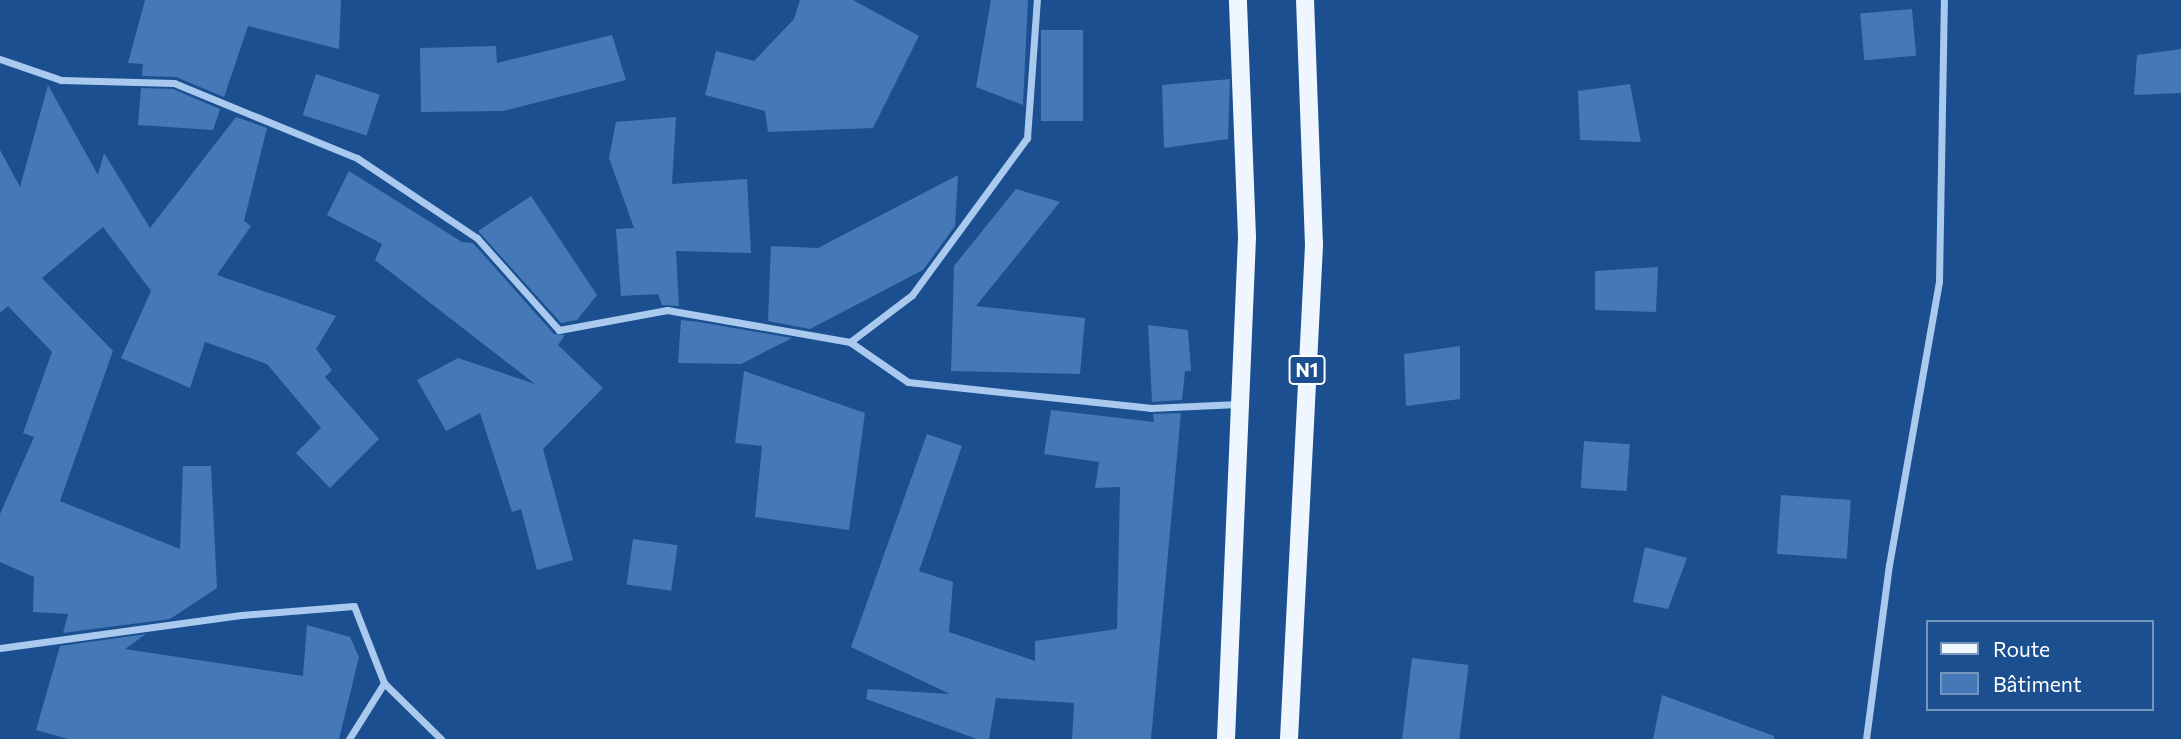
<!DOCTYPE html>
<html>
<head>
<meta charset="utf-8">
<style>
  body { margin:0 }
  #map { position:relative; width:2181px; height:739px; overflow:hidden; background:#1b4f8f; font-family:Commissioner,sans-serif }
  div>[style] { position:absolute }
  .building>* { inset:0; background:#4478b7; transform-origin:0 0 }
  .street>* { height:7px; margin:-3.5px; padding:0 3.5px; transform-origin:3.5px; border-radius:3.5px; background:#a9c9ee }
  .primary>* { height:18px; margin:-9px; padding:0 9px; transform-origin:9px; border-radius:9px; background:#f0f6ff }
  span { translate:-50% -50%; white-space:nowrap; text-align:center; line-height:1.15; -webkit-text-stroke:5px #1b4f8f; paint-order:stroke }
  .shield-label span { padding:2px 5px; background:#1b4f8f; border:2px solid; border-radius:5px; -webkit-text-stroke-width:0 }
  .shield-label { font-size:19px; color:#fff; font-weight:700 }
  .legend { position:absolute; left:1926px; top:620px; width:228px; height:91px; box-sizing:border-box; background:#1b4f8f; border:2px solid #7695bc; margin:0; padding:9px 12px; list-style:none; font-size:21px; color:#fff }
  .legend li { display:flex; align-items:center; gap:14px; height:35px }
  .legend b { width:35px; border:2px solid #7695bc }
</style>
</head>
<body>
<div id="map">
  <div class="building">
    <i style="clip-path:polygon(145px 0,341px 0,339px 49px,248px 26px,224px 97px,176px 77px,142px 76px,143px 64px,128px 63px)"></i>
    <i style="clip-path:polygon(800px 0,853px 0,919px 36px,873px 128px,768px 132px,765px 111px,705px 95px,716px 51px,754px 61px,794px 19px)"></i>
    <i style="clip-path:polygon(991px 0,1028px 0,1023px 105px,976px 87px)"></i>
    <i style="left:1912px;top:9px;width:47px;height:52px;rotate:85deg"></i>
    <i style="left:1041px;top:30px;width:42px;height:91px"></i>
    <i style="clip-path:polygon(612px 35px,626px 80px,503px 111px,421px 112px,420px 48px,496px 46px,497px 63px)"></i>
    <i style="clip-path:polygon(2181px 49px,2181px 93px,2134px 95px,2137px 55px)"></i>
    <i style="left:316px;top:74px;width:67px;height:43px;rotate:18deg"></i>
    <i style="clip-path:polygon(1230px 79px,1228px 139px,1164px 148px,1162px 85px)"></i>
    <i style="clip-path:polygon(1630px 84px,1641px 142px,1580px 140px,1578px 91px)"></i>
    <i style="clip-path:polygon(48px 85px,98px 175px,104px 153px,150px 228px,236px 117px,267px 128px,244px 221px,251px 226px,217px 275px,336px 316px,316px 349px,332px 370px,325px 377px,379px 439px,330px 488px,296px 453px,321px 428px,267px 364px,205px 342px,190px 388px,121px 358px,151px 291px,103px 227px,42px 278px,113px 351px,60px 501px,180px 549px,183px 466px,211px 466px,217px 588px,170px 619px,63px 633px,68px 614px,33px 612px,34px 577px,0 562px,0 514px,34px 437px,23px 433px,52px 352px,8px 306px,0 313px,0 150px,20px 187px)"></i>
    <i style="clip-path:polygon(141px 88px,173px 89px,220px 109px,213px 130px,138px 125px)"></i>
    <i style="clip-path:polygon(676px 117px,672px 184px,747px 179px,751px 253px,676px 251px,679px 306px,662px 305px,658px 294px,621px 296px,616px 229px,634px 228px,609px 158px,616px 122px)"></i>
    <i style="clip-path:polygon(349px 171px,462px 242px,473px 243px,554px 334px,565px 335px,558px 345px,603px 388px,543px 449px,573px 560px,537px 570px,521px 509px,512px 512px,480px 413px,446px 431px,417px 380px,458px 358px,535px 384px,375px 260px,382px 244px,327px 215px)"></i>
    <i style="clip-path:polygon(958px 175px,955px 226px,923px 270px,810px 329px,768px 321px,771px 246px,818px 248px)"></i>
    <i style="clip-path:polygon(1016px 189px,1060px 202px,976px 306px,1085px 318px,1080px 374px,951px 371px,954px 266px)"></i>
    <i style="clip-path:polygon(531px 196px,597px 295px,577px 320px,561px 323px,478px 231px)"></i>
    <i style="clip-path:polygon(1658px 267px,1656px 312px,1595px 310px,1595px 271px)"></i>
    <i style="clip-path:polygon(681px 320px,699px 322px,792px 338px,741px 364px,678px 363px)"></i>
    <i style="clip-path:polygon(1148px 325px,1188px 330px,1191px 371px,1185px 371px,1182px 400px,1152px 402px)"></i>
    <i style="clip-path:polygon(1460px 346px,1460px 399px,1406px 406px,1404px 354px)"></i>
    <i style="clip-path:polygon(744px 371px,865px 413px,849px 530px,755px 517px,762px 446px,735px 443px)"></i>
    <i style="clip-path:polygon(1051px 410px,1154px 422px,1153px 414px,1181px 413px,1151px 739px,1072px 739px,1074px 703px,996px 698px,989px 739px,977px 739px,866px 699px,868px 689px,950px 694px,851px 647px,927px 434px,962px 446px,919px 571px,953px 582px,949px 632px,1035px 661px,1035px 641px,1117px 629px,1120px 487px,1095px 488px,1099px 462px,1044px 454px)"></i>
    <i style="left:1584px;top:441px;width:46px;height:47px;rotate:4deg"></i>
    <i style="left:1781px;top:495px;width:70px;height:59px;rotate:4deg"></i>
    <i style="left:633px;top:539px;width:45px;height:46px;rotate:8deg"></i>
    <i style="clip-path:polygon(1645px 547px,1687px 558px,1668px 609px,1633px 602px)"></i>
    <i style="clip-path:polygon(307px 625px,350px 637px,359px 657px,339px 739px,68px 739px,36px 730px,60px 646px,146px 634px,125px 649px,303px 676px)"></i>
    <i style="left:1412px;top:658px;width:57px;height:82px;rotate:7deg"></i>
    <i style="clip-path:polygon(1662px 695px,1774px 736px,1774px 739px,1653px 739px)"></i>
  </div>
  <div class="street">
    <i style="left:0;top:59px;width:65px;rotate:19deg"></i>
    <i style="left:61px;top:80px;width:113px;rotate:1.5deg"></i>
    <i style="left:174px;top:83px;width:198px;rotate:22.3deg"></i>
    <i style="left:357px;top:158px;width:144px;rotate:33.7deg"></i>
    <i style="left:477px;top:238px;width:123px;rotate:48.3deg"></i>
    <i style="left:559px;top:330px;width:110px;rotate:-10.5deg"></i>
    <i style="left:667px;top:310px;width:186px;rotate:9.9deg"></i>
    <i style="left:850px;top:342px;width:70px;rotate:34.6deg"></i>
    <i style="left:908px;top:382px;width:243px;rotate:6.1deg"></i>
    <i style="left:1150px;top:408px;width:88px;rotate:-2.6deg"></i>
    <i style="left:850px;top:342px;width:78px;rotate:-37.2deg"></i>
    <i style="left:912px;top:295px;width:195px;rotate:-53.8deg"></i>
    <i style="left:1027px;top:138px;width:138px;rotate:-85.9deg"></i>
    <i style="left:0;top:648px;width:243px;rotate:-7.8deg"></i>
    <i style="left:241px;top:615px;width:113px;rotate:-4.6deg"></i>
    <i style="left:354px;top:606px;width:83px;rotate:68.7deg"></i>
    <i style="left:384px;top:683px;width:80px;rotate:44.5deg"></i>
    <i style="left:349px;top:739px;width:66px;rotate:-58deg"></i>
    <i style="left:1866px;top:739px;width:176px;rotate:-82.5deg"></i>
    <i style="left:1889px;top:565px;width:288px;rotate:-80deg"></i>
    <i style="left:1939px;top:281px;width:281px;rotate:-89deg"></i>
  </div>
  <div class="primary">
    <i style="left:1226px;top:739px;width:502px;rotate:-87.6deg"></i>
    <i style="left:1247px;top:237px;width:237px;rotate:-92.2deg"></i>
    <i style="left:1289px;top:739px;width:495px;rotate:-87.1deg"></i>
    <i style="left:1314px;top:245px;width:245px;rotate:-92.1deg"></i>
  </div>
  <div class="shield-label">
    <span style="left:1307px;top:370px">N1</span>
  </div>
  <ul class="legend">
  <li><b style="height:9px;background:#f0f6ff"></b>Route</li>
  <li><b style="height:19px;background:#4478b7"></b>Bâtiment</li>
  </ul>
</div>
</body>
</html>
